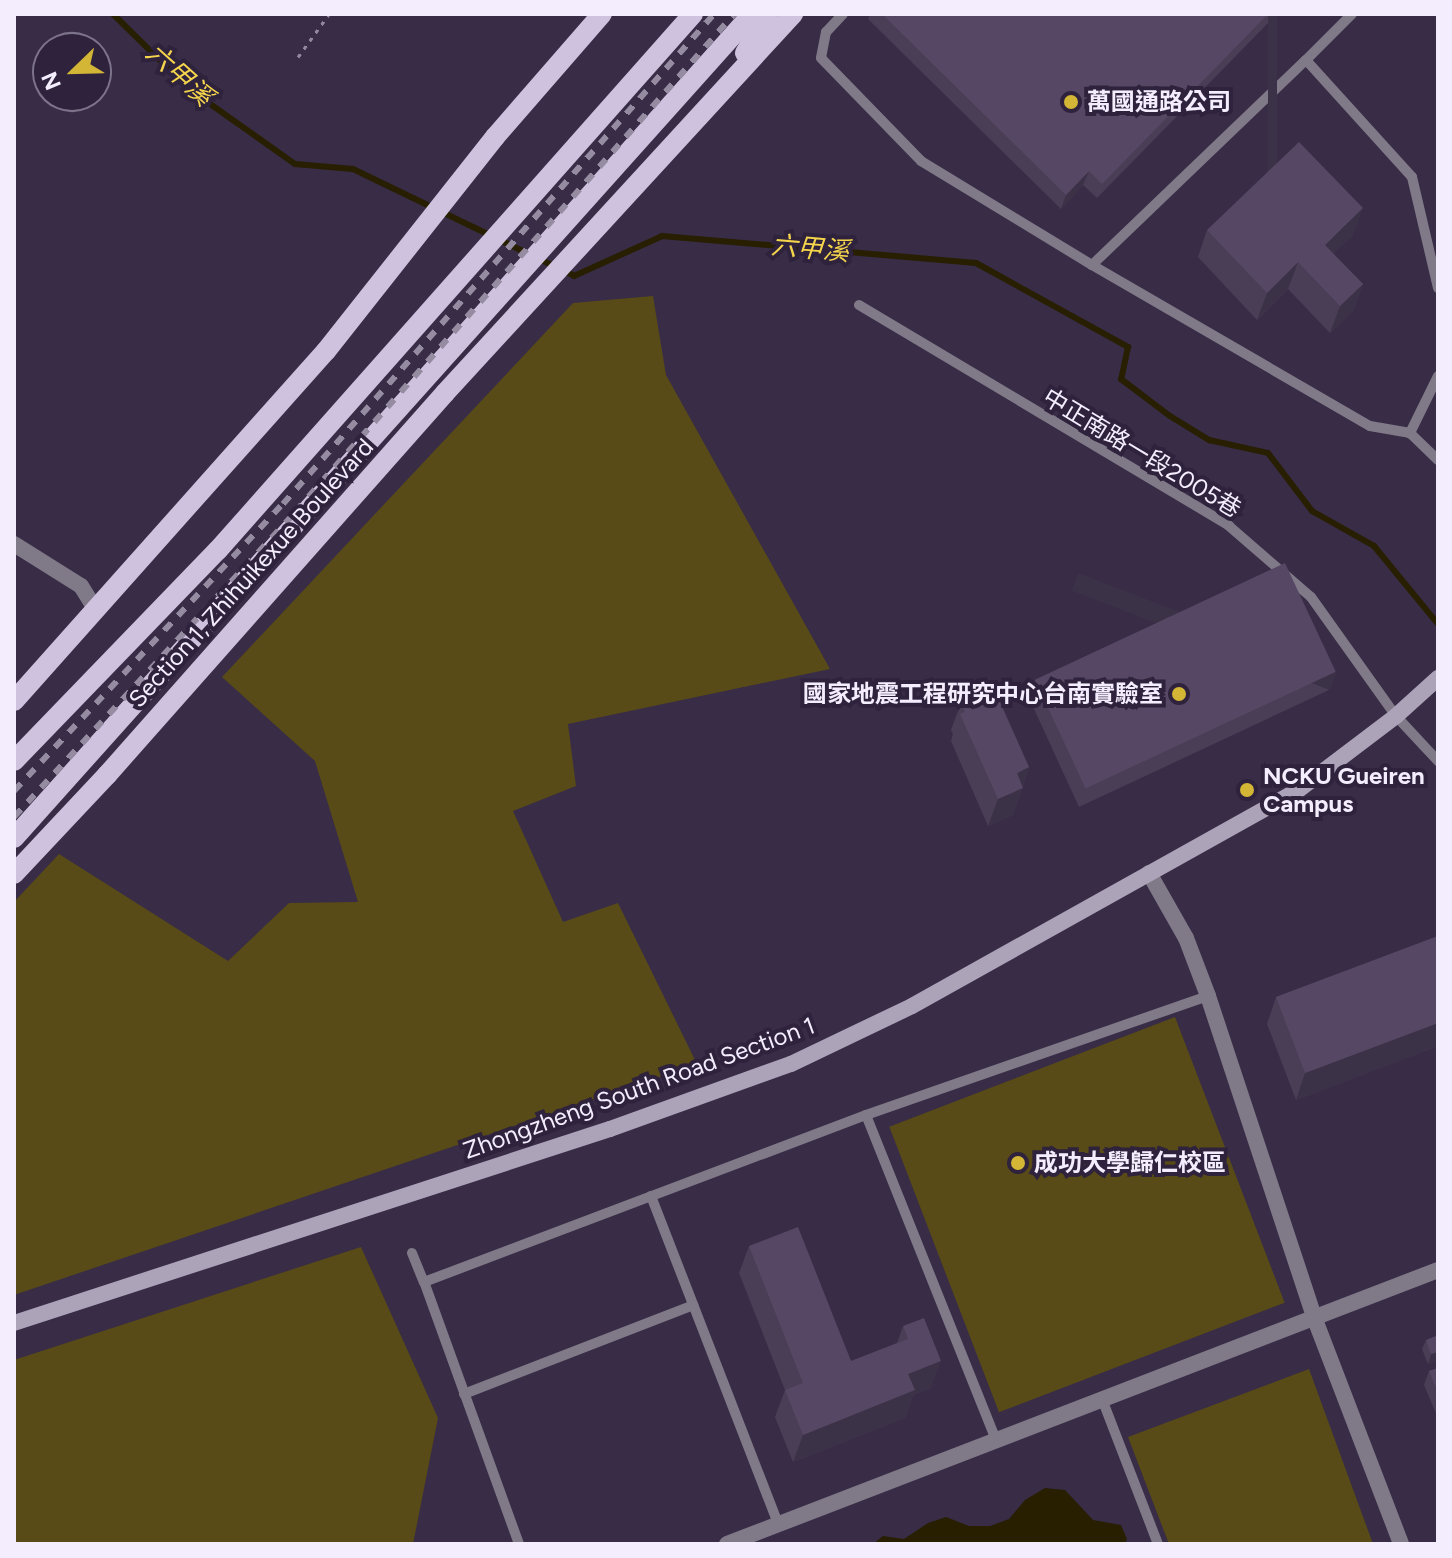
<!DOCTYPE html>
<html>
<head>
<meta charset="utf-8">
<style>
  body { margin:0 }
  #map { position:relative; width:1452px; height:1558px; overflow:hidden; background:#382c47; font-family:Figtree,"Noto Sans TC",sans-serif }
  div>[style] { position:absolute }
  .green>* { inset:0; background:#584b17; transform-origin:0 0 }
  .water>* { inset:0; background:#271f00 }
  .stream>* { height:6px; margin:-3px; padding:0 3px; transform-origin:3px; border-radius:3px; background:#271f00 }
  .path>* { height:3px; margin-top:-1.5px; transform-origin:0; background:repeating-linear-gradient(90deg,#93899f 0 4px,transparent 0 10px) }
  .lane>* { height:10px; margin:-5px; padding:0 5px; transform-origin:5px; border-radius:5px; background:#807a88 }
  .street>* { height:16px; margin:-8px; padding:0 8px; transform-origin:8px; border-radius:8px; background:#807a88 }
  .secondary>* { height:16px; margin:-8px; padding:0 8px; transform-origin:8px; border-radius:8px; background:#aca3b9 }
  .primary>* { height:20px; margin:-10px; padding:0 10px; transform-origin:10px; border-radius:10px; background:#cec2df }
  .rail>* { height:6px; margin-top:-3px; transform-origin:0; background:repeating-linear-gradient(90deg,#968ca2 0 10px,transparent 0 20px) }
  .wall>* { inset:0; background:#4a3e57 }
  .shaded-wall>* { inset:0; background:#3c3247; transform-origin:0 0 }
  .building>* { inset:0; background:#564865; transform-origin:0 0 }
  .dots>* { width:22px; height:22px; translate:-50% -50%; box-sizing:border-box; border:4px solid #2e223c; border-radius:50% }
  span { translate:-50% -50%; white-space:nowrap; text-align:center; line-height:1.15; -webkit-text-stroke:8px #2e223c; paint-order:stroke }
  .poi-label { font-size:24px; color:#f4edfe; font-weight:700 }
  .left { translate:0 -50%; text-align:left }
  .right { translate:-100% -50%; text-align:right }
  .street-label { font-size:24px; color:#f4edfe }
  .water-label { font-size:26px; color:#f5d54c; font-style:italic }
  .frame { position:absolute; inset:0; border:16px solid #f4edfe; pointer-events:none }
  .north { position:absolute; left:32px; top:32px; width:80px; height:80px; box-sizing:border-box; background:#2e223c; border:2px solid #7d738a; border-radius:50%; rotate:247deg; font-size:22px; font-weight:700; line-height:32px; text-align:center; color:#f4edfe }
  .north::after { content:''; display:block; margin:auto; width:28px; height:36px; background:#d3b635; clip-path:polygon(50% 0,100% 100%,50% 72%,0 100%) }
</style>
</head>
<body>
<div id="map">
  <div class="green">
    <i style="clip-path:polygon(653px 296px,666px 375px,830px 669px,568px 724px,576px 786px,513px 811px,563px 922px,618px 903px,697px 1064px,14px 1295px,14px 902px,59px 854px,228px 961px,289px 903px,358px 902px,315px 761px,222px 677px,573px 303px)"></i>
    <i style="left:1175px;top:1017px;width:306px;height:306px;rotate:69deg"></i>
    <i style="clip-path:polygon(361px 1247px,438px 1418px,413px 1544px,14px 1544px,14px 1360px)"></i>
    <i style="clip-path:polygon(1309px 1369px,1373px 1544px,1169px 1544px,1128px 1437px)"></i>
  </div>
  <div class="water">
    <i style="clip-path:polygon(1045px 1488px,1065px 1490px,1093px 1520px,1121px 1525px,1127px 1539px,1125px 1544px,873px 1544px,883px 1536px,904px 1539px,928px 1523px,946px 1517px,969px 1526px,990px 1526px,1009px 1519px,1025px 1500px)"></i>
  </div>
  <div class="stream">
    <i style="left:113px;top:14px;width:107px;rotate:44.6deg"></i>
    <i style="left:189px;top:89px;width:130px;rotate:35.3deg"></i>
    <i style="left:295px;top:164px;width:58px;rotate:4.9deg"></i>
    <i style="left:353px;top:169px;width:246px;rotate:25.8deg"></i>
    <i style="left:574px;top:276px;width:97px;rotate:-24.4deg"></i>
    <i style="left:662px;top:236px;width:315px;rotate:4.9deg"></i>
    <i style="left:976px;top:263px;width:174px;rotate:28.9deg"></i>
    <i style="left:1128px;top:347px;width:33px;rotate:102deg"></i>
    <i style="left:1121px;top:379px;width:61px;rotate:37.1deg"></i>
    <i style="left:1170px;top:416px;width:46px;rotate:31.6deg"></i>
    <i style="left:1209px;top:440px;width:60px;rotate:12.4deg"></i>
    <i style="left:1268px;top:453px;width:73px;rotate:52.8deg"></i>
    <i style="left:1312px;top:511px;width:71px;rotate:29.4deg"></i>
    <i style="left:1374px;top:546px;width:101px;rotate:50.6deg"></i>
  </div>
  <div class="path">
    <i style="left:298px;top:57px;width:53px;rotate:-54.2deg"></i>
  </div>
  <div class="lane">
    <i style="left:843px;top:14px;width:25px;rotate:133deg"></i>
    <i style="left:826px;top:32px;width:26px;rotate:101deg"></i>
    <i style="left:821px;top:58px;width:144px;rotate:45.8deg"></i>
    <i style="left:921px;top:161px;width:200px;rotate:31.3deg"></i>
    <i style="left:1092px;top:265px;width:296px;rotate:-43.8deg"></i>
    <i style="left:1352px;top:14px;width:65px;rotate:135deg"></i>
    <i style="left:1306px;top:60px;width:158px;rotate:47.8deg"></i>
    <i style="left:1412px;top:177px;width:114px;rotate:76.8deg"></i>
    <i style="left:1092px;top:265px;width:321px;rotate:30.1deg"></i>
    <i style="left:1370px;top:426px;width:41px;rotate:9.9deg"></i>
    <i style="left:859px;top:305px;width:431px;rotate:30.8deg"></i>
    <i style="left:1229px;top:526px;width:108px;rotate:40.9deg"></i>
    <i style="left:1311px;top:597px;width:146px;rotate:54.5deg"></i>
    <i style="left:1396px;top:716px;width:62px;rotate:47deg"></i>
    <i style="left:1438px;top:376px;width:64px;rotate:116.2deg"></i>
    <i style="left:1410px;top:433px;width:39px;rotate:44deg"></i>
    <i style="left:866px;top:1115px;width:350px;rotate:68.2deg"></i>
    <i style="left:651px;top:1196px;width:352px;rotate:68.8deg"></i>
    <i style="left:412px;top:1253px;width:31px;rotate:68deg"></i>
    <i style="left:464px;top:1394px;width:246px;rotate:-21.2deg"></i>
    <i style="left:1102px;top:1399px;width:155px;rotate:68.9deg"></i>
    <i style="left:519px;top:1544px;width:279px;rotate:-109.9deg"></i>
    <i style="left:424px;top:1282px;width:472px;rotate:-20.7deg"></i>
    <i style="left:866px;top:1115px;width:362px;rotate:-19.2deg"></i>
  </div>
  <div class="street">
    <i style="left:14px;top:544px;width:79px;rotate:32.1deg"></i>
    <i style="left:81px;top:586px;width:25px;rotate:58deg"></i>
    <i style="left:1149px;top:873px;width:75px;rotate:60.4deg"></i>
    <i style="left:1186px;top:938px;width:62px;rotate:69.2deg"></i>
    <i style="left:1208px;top:996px;width:338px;rotate:71.7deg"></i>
    <i style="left:1314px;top:1317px;width:243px;rotate:69deg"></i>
    <i style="left:727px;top:1544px;width:762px;rotate:-21.08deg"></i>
  </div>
  <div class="secondary">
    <i style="left:14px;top:1323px;width:627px;rotate:-18.03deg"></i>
    <i style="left:610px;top:1129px;width:192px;rotate:-19.8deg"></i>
    <i style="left:791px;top:1064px;width:134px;rotate:-25.6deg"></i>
    <i style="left:912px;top:1006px;width:441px;rotate:-29.2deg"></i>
    <i style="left:1297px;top:791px;width:124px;rotate:-37.1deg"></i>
    <i style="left:1396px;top:716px;width:57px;rotate:-42.1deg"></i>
  </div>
  <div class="primary">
    <i style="left:745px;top:53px;width:45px;rotate:-59.5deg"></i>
    <i style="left:14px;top:701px;width:469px;rotate:-48.3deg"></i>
    <i style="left:326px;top:351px;width:273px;rotate:-51.7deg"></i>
    <i style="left:495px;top:137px;width:163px;rotate:-49deg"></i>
    <i style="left:14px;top:761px;width:293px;rotate:-46deg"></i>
    <i style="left:218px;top:550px;width:716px;rotate:-48.45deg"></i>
    <i style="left:14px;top:838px;width:1106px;rotate:-48.15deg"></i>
    <i style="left:14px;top:874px;width:136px;rotate:-46.8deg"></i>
    <i style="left:107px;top:775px;width:510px;rotate:-48.5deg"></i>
    <i style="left:445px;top:393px;width:515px;rotate:-47.44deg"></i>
  </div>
  <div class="rail">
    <i style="left:14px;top:791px;width:393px;rotate:-46.9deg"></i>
    <i style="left:283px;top:504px;width:653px;rotate:-48.67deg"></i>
    <i style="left:14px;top:817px;width:415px;rotate:-47.3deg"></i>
    <i style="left:295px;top:512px;width:664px;rotate:-48.6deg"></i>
  </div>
  <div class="wall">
    <i style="clip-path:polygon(870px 14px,1277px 14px,1097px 198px,1083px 185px,1061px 209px,868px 19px)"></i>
    <i style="clip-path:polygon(1207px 230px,1353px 235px,1333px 254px,1363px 284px,1353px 311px,1330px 333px,1288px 289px,1257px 320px,1198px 257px)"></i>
    <i style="clip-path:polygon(1336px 672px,1329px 690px,1079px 807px,1029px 698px,1035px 680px)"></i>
    <i style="clip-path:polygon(961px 703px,987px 707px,1029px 767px,1013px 815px,988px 826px,951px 741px,953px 734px,951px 730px)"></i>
    <i style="clip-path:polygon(1438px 936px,1438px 1046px,1296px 1100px,1267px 1024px,1276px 997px)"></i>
    <i style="clip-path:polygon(749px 1246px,851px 1361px,897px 1343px,903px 1326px,931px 1388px,913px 1395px,905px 1418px,793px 1462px,775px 1417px,785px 1390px,739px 1273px)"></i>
    <i style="clip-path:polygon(1426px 1340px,1438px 1360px,1428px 1364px,1422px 1349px)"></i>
    <i style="clip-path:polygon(1438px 1368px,1438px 1418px,1424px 1385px,1429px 1371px)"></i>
  </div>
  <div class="shaded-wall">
    <i style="left:1268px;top:14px;width:9px;height:238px"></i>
    <i style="clip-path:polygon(1089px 171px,1083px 185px,1061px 209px,1066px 195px)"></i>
    <i style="clip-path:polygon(1363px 208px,1353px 235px,1315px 272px,1325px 245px)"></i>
    <i style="clip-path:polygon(1298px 262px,1288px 289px,1257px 320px,1267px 293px)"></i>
    <i style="clip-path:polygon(1363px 284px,1353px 311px,1330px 333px,1340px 306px)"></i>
    <i style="left:1336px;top:672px;width:19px;height:276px;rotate:111deg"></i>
    <i style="clip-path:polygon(1029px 767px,1013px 815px,988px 826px,998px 799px,1017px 773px)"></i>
    <i style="clip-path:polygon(1438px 1023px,1438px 1046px,1296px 1100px,1305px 1073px)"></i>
    <i style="clip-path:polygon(1438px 1352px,1438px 1360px,1428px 1364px,1431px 1354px)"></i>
    <i style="clip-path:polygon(941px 1361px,931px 1388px,913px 1395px,905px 1418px,793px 1462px,803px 1435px,908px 1374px)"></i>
  </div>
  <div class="building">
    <i style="clip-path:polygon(882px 14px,1268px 14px,1102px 184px,1089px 171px,1066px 195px)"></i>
    <i style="clip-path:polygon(1299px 142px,1363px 208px,1325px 245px,1363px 284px,1340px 306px,1298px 262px,1267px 293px,1207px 230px)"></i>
    <i style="left:1285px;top:563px;width:120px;height:276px;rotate:65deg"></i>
    <i style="clip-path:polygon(980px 694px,987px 707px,1000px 702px,1029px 767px,1017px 773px,1023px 788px,998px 799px,960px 714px,965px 712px,961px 703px)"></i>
    <i style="clip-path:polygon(1438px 936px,1438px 1023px,1305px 1073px,1276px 997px)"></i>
    <i style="clip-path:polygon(798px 1227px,851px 1361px,908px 1339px,903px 1326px,924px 1318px,941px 1361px,908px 1374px,915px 1390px,803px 1435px,785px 1390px,803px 1383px,749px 1246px)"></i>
    <i style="clip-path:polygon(1438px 1335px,1438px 1352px,1431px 1354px,1426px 1340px)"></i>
    <i style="clip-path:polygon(1438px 1368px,1438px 1392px,1429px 1371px)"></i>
  </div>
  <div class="dots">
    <i style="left:1071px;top:102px;background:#d3b635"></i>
    <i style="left:1179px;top:694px;background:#d3b635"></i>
    <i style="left:1247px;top:790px;background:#d3b635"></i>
    <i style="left:1018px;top:1163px;background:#d3b635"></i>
  </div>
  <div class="poi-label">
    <span class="left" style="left:1087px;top:102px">萬國通路公司</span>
    <span class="right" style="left:1163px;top:694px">國家地震工程研究中心台南實驗室</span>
    <span class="left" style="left:1263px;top:790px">NCKU Gueiren<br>Campus</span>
    <span class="left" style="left:1034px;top:1163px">成功大學歸仁校區</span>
  </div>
  <div class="street-label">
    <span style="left:1142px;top:453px;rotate:31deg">中正南路一段2005巷</span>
    <span style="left:251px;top:573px;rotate:-48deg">Section 1, Zhihuikexue Boulevard</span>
    <span style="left:639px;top:1088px;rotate:-20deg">Zhongzheng South Road Section 1</span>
  </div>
  <div class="water-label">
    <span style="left:179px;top:75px;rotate:42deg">六甲溪</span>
    <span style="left:810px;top:249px;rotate:5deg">六甲溪</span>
  </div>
  <div class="frame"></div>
  <div class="north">N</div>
</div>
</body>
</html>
